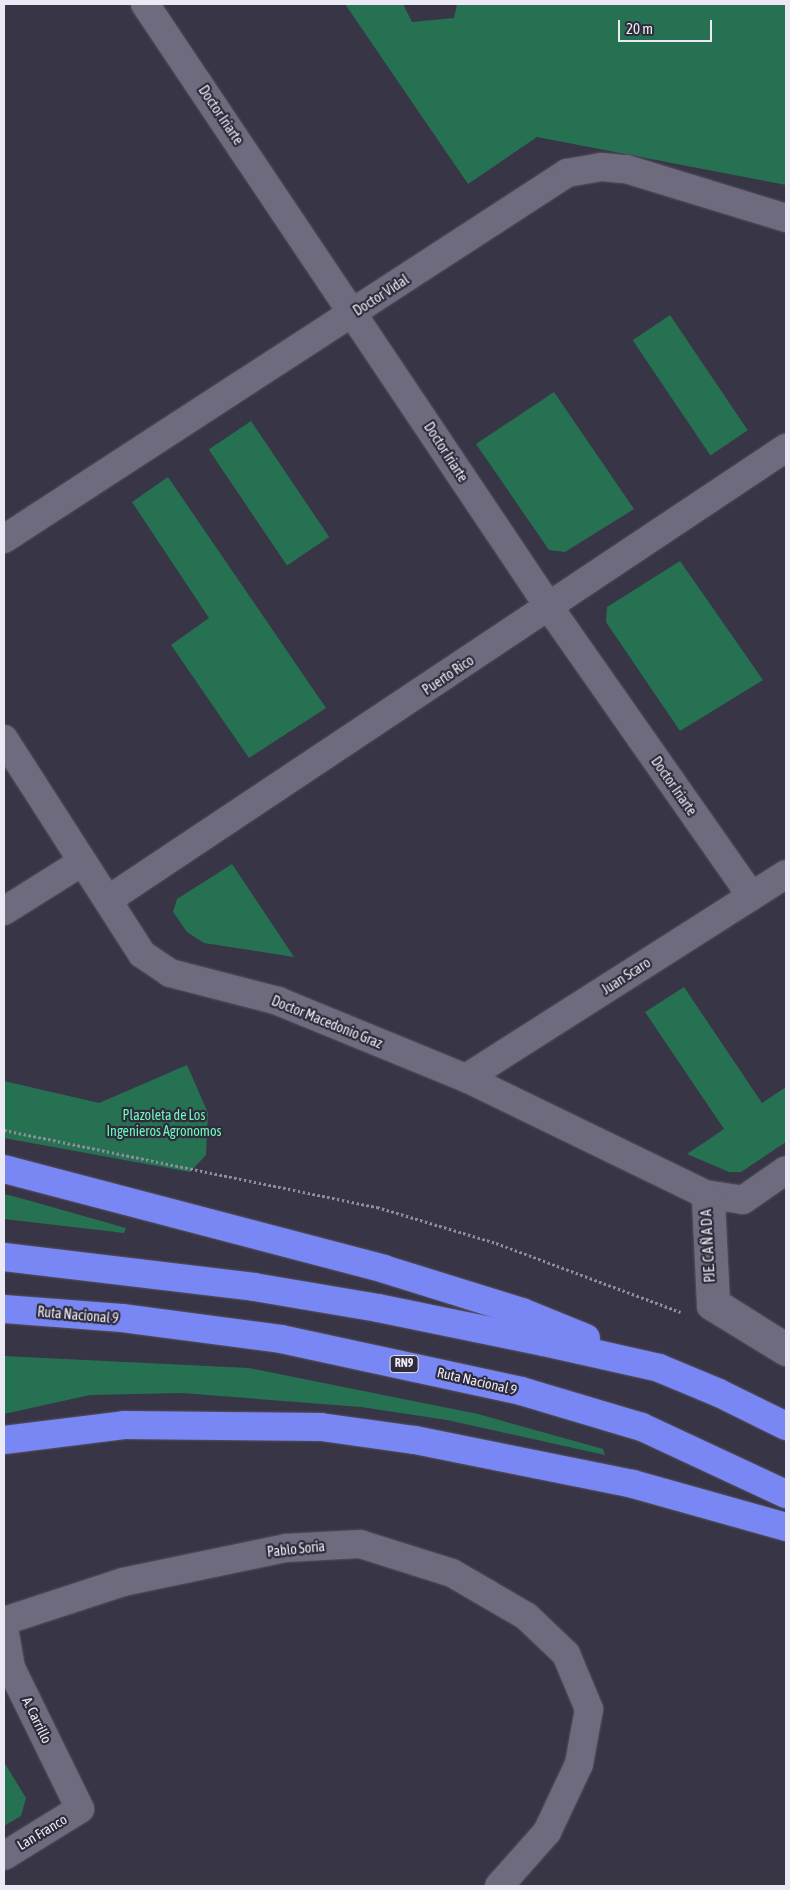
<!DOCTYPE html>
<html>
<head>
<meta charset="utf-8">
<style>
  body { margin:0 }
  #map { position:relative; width:790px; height:1890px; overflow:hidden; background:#383546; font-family:"Asap Condensed",sans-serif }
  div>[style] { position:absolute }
  .green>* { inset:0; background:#267152; transform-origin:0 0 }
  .path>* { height:3px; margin-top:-1.5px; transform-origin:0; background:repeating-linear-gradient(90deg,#8f8d9b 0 2.5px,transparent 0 5px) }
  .roads { filter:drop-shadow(0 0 1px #555160) drop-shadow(0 0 1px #555160) }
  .street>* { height:28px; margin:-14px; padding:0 14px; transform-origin:14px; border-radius:14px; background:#6f6b7e }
  .highway>* { height:28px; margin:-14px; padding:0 14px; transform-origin:14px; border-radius:14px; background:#7887f3 }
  span { translate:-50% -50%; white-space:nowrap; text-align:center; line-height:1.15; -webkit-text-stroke:4.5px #2e2b3b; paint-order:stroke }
  .shield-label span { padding:1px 4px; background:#2e2b3b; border:1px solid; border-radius:4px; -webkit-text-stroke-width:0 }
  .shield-label { font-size:12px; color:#ebe9f4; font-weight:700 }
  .street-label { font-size:14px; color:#ebe9f4 }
  .park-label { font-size:14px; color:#6df8bd }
  .frame { position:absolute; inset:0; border:5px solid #ebe9f4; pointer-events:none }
  .scale { position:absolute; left:618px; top:20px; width:94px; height:22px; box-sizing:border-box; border:2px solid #ebe9f4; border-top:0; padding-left:6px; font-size:15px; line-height:18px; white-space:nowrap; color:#ebe9f4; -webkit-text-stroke:4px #2e2b3b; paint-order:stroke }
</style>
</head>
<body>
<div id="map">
  <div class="green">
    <i style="clip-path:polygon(345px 4px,403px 4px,412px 22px,454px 18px,457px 4px,786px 4px,786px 185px,537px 137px,468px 184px)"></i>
    <i style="left:670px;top:315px;width:139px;height:45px;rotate:56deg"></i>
    <i style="clip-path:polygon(554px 392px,634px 509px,565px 552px,549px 550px,476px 444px)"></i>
    <i style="left:251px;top:421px;width:140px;height:51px;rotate:56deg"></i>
    <i style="clip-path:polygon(168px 477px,326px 708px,249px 758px,171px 645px,209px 618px,132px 502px)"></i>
    <i style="clip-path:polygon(680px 561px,763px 680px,680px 731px,606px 622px,607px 607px)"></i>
    <i style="clip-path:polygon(232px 864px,294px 957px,204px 943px,187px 932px,173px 912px,177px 899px)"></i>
    <i style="clip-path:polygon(684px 987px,762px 1103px,786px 1087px,786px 1142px,741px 1172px,729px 1172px,687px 1154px,724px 1129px,645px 1012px)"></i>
    <i style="clip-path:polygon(187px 1065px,208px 1113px,206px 1155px,190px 1172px,4px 1138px,4px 1081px,99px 1103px)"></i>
    <i style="clip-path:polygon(4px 1194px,20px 1198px,126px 1228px,124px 1233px,4px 1219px)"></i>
    <i style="clip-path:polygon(4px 1356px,249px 1368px,478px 1414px,603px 1449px,605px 1455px,447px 1420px,361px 1407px,182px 1393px,90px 1395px,4px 1414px)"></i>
    <i style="clip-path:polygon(4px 1762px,26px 1798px,21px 1816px,4px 1826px)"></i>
  </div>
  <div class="path">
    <i style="left:4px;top:1130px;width:381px;rotate:11.7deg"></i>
    <i style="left:377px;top:1207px;width:124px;rotate:16.8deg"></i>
    <i style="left:496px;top:1243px;width:197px;rotate:20.5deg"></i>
  </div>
  <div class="roads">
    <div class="street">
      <i style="left:145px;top:4px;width:726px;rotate:56.18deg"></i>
      <i style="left:549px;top:607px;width:353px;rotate:55deg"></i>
      <i style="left:4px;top:539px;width:672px;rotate:-33.03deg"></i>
      <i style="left:567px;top:173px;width:35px;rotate:-10deg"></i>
      <i style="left:601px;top:167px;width:25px;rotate:5deg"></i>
      <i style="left:626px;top:169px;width:167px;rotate:17deg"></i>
      <i style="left:4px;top:739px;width:255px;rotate:57.3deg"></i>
      <i style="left:142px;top:954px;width:34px;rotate:34deg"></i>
      <i style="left:170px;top:973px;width:112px;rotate:14.5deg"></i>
      <i style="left:278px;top:1001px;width:203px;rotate:22.3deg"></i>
      <i style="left:466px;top:1078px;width:266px;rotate:25.9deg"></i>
      <i style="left:705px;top:1194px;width:38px;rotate:9deg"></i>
      <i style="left:743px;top:1200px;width:52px;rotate:-34.9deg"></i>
      <i style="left:108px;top:900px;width:815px;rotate:-33.69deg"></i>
      <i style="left:4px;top:911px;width:92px;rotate:-32.1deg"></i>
      <i style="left:466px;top:1078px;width:379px;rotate:-32.5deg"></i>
      <i style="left:786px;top:1347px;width:83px;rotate:-147.8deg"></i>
      <i style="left:716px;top:1303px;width:103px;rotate:-92.8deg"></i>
      <i style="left:711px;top:1200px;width:5px;rotate:-169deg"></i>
      <i style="left:706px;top:1199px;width:107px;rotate:87.3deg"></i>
      <i style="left:711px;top:1306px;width:88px;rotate:31.5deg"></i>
      <i style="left:4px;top:1621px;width:125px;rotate:-18.1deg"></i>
      <i style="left:123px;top:1582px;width:167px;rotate:-11.8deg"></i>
      <i style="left:286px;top:1548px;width:74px;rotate:-3.1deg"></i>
      <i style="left:360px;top:1544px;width:96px;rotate:17.5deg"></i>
      <i style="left:452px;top:1573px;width:86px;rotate:30.2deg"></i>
      <i style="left:526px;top:1616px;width:55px;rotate:43.5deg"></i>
      <i style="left:566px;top:1654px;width:60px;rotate:67.3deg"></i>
      <i style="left:589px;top:1709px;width:56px;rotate:100.3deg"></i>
      <i style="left:579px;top:1764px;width:75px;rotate:115.2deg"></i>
      <i style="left:547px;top:1832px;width:72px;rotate:131.6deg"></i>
      <i style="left:4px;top:1628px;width:41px;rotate:80.1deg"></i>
      <i style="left:11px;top:1668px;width:157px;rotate:63.9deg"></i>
      <i style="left:80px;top:1809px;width:89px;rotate:148.3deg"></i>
    </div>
    <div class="highway">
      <i style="left:4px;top:1169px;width:393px;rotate:14.7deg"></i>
      <i style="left:384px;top:1269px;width:145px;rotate:17.3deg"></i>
      <i style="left:522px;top:1312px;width:69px;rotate:22.1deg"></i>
      <i style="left:4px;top:1257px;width:252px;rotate:6.8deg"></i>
      <i style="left:254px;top:1287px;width:126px;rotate:9.6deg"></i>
      <i style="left:378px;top:1308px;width:169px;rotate:11.6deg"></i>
      <i style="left:544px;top:1342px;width:118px;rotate:12.7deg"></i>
      <i style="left:659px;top:1368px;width:65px;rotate:22.6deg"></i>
      <i style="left:719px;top:1393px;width:75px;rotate:26.2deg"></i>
      <i style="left:4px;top:1309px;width:118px;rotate:4.4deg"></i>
      <i style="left:122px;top:1318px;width:160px;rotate:7.5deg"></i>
      <i style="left:281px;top:1339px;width:246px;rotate:12.2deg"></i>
      <i style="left:521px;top:1391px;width:126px;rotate:16.6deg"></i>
      <i style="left:642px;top:1427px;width:159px;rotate:25deg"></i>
      <i style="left:4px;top:1440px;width:121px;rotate:-7.1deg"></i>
      <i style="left:124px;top:1425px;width:197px;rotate:0.6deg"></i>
      <i style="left:321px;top:1427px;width:95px;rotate:7.9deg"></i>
      <i style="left:415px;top:1440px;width:222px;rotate:11.4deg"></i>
      <i style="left:633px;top:1484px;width:159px;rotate:15.7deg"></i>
    </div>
  </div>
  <div class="shield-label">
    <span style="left:404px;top:1364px">RN9</span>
  </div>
  <div class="street-label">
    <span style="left:221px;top:115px;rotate:56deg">Doctor Iriarte</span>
    <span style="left:381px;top:295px;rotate:-33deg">Doctor Vidal</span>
    <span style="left:446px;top:452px;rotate:57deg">Doctor Iriarte</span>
    <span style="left:448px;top:675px;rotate:-34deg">Puerto Rico</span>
    <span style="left:674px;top:786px;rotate:55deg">Doctor Iriarte</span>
    <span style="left:626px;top:976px;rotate:-33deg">Juan Scaro</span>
    <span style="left:327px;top:1022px;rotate:22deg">Doctor Macedonio Graz</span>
    <span style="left:708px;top:1246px;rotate:-93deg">PJE. C A Ñ A D A</span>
    <span style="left:78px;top:1315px;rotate:5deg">Ruta Nacional 9</span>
    <span style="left:477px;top:1381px;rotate:13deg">Ruta Nacional 9</span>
    <span style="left:296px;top:1549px;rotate:-6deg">Pablo Soria</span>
    <span style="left:37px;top:1720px;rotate:64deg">A. Carrillo</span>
    <span style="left:42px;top:1832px;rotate:-31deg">Lan Franco</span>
  </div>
  <div class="park-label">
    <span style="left:164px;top:1123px">Plazoleta de Los<br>Ingenieros Agronomos</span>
  </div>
  <div class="frame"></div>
  <div class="scale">20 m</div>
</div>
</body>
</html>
